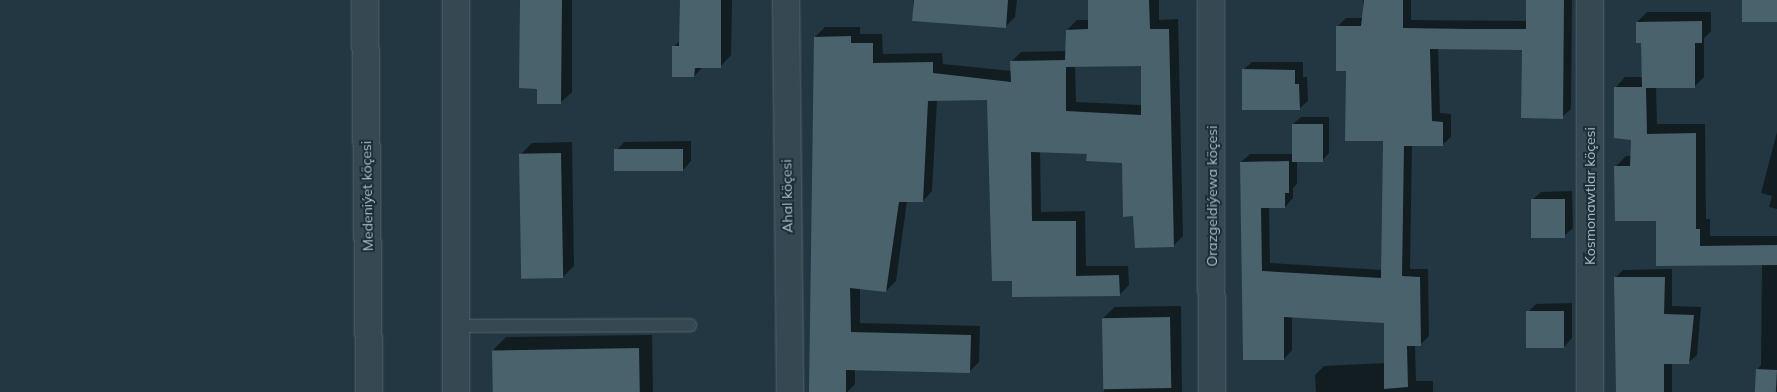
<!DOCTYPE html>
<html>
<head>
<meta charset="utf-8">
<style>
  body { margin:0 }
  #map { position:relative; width:1777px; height:392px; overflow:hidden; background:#223741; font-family:Mulish,sans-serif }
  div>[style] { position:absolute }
  .shadow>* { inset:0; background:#0007 }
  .building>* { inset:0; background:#4a626c; transform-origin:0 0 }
  .roads { filter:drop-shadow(0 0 1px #54666e) drop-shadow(0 0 1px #54666e) }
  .service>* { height:12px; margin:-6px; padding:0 6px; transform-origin:6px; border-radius:6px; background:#364851 }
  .minor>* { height:26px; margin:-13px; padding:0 13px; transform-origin:13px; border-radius:13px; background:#364851 }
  span { translate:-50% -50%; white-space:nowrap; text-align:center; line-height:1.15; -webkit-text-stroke:4px #1b2d36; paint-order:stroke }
  .street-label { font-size:14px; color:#b2c3cb }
</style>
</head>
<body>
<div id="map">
  <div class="shadow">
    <i style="clip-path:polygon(521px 0,572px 0,572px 92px,560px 103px,538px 88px)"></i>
    <i style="clip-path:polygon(681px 0,732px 0,731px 55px,720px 67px,703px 67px,694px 76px,674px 47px,680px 40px)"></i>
    <i style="clip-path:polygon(913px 0,1017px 0,1015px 17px,1005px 27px,914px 20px)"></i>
    <i style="clip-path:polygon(evenodd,1089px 0,1159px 0,1159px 20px,1178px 19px,1183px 236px,1173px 246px,1135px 215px,1123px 162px,1088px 152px,1040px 151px,1041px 212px,1085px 211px,1086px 266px,1128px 266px,1129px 285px,1119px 295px,1013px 280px,989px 99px,937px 100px,932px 191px,923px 201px,907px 201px,896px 281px,886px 291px,860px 288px,860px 323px,980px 326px,979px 362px,969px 372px,855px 369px,855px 384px,847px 392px,811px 392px,815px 37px,825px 27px,860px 27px,860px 34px,882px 34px,883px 54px,942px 53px,943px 64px,1012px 71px,1012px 61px,1021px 52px,1067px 51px,1067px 30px,1077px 20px,1089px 20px,1089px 0,1075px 65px,1142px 65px,1142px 105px,1076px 102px,1075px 65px)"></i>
    <i style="clip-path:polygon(1363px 0,1411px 0,1411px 20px,1527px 21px,1527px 0,1572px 0,1571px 109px,1562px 117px,1523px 49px,1438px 47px,1440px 113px,1451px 114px,1451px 137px,1442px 145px,1412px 145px,1410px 269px,1428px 269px,1429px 336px,1420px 345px,1415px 345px,1416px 381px,1433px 381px,1433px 392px,1316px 392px,1315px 375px,1324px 366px,1385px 363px,1385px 322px,1292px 316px,1292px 350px,1284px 359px,1244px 359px,1241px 162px,1250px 154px,1294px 154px,1293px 124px,1301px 117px,1329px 117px,1329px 153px,1322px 161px,1297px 161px,1297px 184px,1293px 188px,1293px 198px,1285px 207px,1269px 207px,1270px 263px,1382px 270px,1384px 140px,1347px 70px,1338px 26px,1346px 18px,1363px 18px)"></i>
    <i style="clip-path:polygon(1647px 12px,1711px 12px,1711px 31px,1704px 38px,1704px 77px,1694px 87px,1656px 87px,1657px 124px,1705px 124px,1706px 219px,1710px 219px,1710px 236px,1777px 236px,1777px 392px,1756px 392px,1757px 370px,1761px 365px,1762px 264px,1658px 264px,1657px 219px,1616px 166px,1626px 156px,1632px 156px,1633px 139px,1615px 88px,1625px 77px,1643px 77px,1643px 42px,1637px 22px)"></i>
    <i style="clip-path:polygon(1252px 62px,1303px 62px,1303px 77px,1307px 77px,1308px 101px,1299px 109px,1243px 70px)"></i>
    <i style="clip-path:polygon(1777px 132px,1777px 209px,1769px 207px,1772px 196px,1761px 193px)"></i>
    <i style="clip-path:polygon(691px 141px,691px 161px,683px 170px,616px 151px,624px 142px)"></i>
    <i style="clip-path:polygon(572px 142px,574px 266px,563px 277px,521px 154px,532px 143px)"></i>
    <i style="clip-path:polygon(1572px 191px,1573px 228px,1564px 236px,1532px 200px,1541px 192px)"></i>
    <i style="clip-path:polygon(1672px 269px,1672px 306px,1701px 307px,1697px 355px,1688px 363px,1672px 363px,1672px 392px,1617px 392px,1615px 278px,1623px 270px)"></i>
    <i style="clip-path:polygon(1572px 303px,1572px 338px,1564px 347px,1528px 312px,1536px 304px)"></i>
    <i style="clip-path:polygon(1181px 306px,1182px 392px,1104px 392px,1103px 318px,1115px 307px)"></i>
    <i style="clip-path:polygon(652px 335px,653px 392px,494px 392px,493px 350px,506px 337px)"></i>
  </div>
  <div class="building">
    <i style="clip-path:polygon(520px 0,562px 0,561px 104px,537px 104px,537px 89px,519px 88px)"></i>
    <i style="clip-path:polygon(680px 0,721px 0,721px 68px,695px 68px,694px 77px,672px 77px,672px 46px,679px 46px)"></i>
    <i style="clip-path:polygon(914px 0,1008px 0,1006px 28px,912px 21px)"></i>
    <i style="clip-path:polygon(evenodd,1088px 0,1149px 0,1150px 29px,1169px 29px,1174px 247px,1135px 248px,1133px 216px,1123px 217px,1122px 163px,1086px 161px,1087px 154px,1031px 152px,1032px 221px,1076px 221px,1076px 276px,1119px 275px,1120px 296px,1012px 297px,1012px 281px,992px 281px,987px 100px,928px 101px,923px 202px,899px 202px,886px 292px,850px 288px,851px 332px,971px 335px,970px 373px,846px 370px,846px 392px,809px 392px,814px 37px,851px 36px,851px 43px,873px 43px,873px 63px,933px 62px,933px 73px,1011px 82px,1010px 61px,1065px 60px,1066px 30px,1088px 29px,1088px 0,1141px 66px,1141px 115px,1066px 111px,1066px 67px,1141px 66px)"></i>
    <i style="clip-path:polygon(1364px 0,1403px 0,1403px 28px,1469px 29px,1526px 29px,1526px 0,1564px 0,1563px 119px,1521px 118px,1522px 50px,1430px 49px,1432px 121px,1443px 122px,1443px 146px,1404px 146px,1402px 276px,1420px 277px,1421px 346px,1407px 346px,1408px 387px,1384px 389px,1384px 323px,1284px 317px,1284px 360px,1243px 360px,1240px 162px,1289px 161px,1289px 193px,1285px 193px,1285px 208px,1261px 208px,1262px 271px,1381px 278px,1383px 141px,1345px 141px,1346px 71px,1336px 71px,1336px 26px,1361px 26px)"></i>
    <i style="left:1742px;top:0;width:35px;height:22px"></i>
    <i style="clip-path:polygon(1702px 21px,1702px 43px,1695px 43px,1695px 88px,1646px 88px,1647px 134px,1696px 133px,1696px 229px,1700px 229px,1700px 246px,1777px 245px,1777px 265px,1656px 266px,1656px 221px,1615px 221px,1614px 166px,1630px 166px,1631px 140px,1614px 138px,1614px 87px,1642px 87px,1641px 43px,1636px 43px,1636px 22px)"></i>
    <i style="clip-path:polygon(1242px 69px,1295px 70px,1295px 84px,1299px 84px,1300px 110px,1242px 110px)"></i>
    <i style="left:1292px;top:124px;width:31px;height:38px"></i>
    <i style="left:683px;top:149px;width:22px;height:69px;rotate:90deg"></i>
    <i style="left:561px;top:153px;width:125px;height:42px;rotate:89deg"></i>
    <i style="left:1565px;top:199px;width:39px;height:34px;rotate:90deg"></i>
    <i style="clip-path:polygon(1614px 277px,1665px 277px,1664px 314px,1694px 315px,1689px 364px,1664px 364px,1664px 392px,1616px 392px)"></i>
    <i style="left:1564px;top:311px;width:37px;height:38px;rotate:90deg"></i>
    <i style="left:1170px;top:317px;width:71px;height:68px;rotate:89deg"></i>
    <i style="left:639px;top:348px;width:44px;height:147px;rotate:89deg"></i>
    <i style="left:1756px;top:369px;width:21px;height:23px;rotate:3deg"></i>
  </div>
  <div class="roads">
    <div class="service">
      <i style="left:456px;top:326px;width:234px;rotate:-0.2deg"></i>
    </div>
    <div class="minor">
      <i style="left:365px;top:0;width:392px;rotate:89.4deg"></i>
      <i style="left:786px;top:0;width:392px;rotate:89.4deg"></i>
      <i style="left:1211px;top:0;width:392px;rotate:89.9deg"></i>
      <i style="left:456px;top:392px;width:392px;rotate:-90deg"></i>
      <i style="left:1590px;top:392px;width:392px;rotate:-90deg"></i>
    </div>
  </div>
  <div class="street-label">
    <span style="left:367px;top:196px;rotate:-91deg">Medeniýet köçesi</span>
    <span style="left:787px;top:196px;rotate:-91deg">Ahal köçesi</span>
    <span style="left:1212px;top:196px;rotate:-90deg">Orazgeldiýewa köçesi</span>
    <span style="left:1590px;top:196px;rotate:-90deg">Kosmonawtlar köçesi</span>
  </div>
</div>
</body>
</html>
